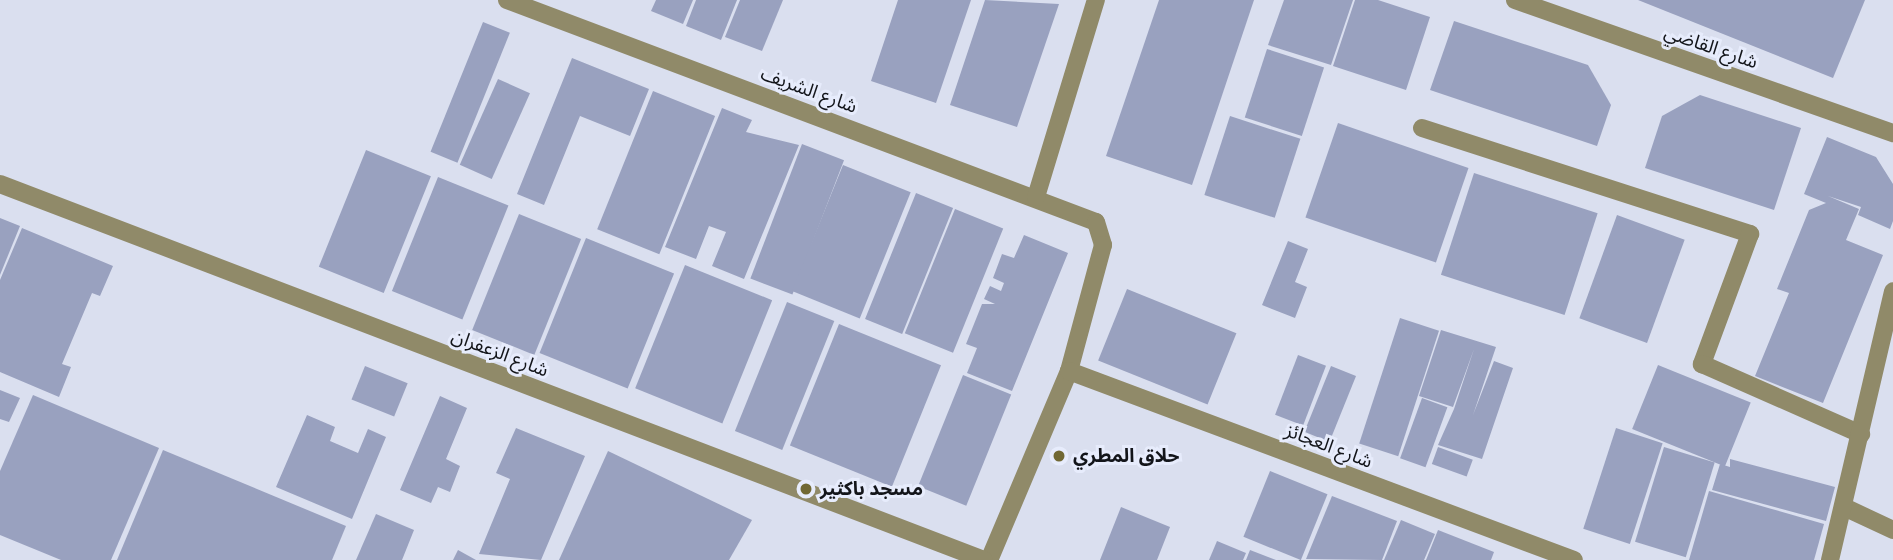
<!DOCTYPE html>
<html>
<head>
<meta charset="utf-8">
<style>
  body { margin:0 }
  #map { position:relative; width:1893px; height:560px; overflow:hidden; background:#dadfef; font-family:Raleway,"Noto Sans Arabic",sans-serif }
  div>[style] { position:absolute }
  .building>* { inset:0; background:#99a1bf; transform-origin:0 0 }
  .minor>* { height:18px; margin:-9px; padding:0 9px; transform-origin:9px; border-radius:9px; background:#908a69 }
  .tertiary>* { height:18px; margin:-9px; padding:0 9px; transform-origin:9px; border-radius:9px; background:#908a69 }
  .dots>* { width:19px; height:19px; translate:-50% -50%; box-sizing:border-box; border:4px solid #e7ecfc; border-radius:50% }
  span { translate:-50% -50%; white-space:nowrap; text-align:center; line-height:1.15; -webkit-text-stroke:6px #e7ecfc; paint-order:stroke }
  .street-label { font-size:19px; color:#13151a }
  .poi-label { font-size:19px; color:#13151a; font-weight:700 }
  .left { translate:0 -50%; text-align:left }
</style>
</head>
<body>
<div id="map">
  <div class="building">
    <i style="clip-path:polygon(656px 0,693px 0,683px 24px,651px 11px)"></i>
    <i style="clip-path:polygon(696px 0,737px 0,721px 40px,686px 26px)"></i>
    <i style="clip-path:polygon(740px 0,783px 0,762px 51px,725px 37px)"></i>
    <i style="clip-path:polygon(898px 0,971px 0,936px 103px,871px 81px)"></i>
    <i style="clip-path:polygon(985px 0,1059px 4px,1017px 127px,950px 105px)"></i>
    <i style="clip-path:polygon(1159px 0,1254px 0,1192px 185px,1106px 156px)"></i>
    <i style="clip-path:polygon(1284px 0,1353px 0,1331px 65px,1268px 45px)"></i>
    <i style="clip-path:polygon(1355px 0,1378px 0,1430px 17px,1406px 90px,1333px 66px)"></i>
    <i style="clip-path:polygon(1638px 0,1865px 0,1833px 78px)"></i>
    <i style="clip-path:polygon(1454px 21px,1588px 65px,1611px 105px,1597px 146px,1430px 90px)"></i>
    <i style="left:483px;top:22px;width:29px;height:140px;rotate:22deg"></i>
    <i style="left:1267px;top:49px;width:60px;height:72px;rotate:18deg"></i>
    <i style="clip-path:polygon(572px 58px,649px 89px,630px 136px,580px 116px,544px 205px,517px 194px)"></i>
    <i style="left:498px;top:79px;width:35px;height:94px;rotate:24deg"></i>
    <i style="left:653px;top:91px;width:67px;height:149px;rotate:22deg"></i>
    <i style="clip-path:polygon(1700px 95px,1801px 128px,1774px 210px,1645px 168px,1662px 116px)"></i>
    <i style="clip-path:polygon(722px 108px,752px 120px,746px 132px,799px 145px,744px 279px,712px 266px,726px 232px,709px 226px,696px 259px,665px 247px)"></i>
    <i style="left:1230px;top:116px;width:74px;height:83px;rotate:18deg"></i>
    <i style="left:1338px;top:123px;width:138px;height:100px;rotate:19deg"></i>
    <i style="clip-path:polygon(1827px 137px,1876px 157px,1893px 184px,1893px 221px,1890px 229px,1858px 215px,1861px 207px,1828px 196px,1859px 209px,1846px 240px,1883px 255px,1823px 403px,1755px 376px,1789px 293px,1777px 289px,1809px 210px,1826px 203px,1804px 194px)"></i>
    <i style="left:802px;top:144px;width:45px;height:144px;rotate:21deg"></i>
    <i style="left:366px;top:150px;width:70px;height:126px;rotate:22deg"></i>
    <i style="left:843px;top:165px;width:73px;height:136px;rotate:22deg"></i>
    <i style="left:1474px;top:173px;width:130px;height:107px;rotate:18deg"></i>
    <i style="left:438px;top:177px;width:76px;height:123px;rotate:22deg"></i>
    <i style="left:916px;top:193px;width:40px;height:136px;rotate:22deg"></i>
    <i style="left:955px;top:209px;width:52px;height:134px;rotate:22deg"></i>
    <i style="left:519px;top:214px;width:67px;height:125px;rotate:22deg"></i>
    <i style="left:1617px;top:215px;width:72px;height:110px;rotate:20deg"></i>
    <i style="clip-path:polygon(0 218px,20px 226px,0 275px)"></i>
    <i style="clip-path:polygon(22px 228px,113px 266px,100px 296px,92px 293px,62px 364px,71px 367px,59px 397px,0 372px,0 280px)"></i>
    <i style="clip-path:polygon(1024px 235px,1068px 253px,1012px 391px,967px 373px,977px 348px,966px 344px,982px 304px,995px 304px,984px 299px,990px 286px,1001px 291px,1004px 283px,993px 278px,1002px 254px,1014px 258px)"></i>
    <i style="left:586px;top:238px;width:95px;height:124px;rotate:22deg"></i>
    <i style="clip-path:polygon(1288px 241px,1308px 249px,1295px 282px,1307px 287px,1295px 318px,1262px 305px)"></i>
    <i style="left:685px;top:265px;width:94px;height:133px;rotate:22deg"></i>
    <i style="left:1127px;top:289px;width:118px;height:77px;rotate:22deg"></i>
    <i style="left:787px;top:302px;width:51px;height:139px;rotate:22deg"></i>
    <i style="left:1400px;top:318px;width:41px;height:132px;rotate:18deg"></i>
    <i style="left:839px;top:324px;width:110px;height:131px;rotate:22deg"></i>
    <i style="clip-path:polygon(1441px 330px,1496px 347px,1473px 415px,1494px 361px,1513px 368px,1482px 459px,1438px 445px,1454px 409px,1474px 349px,1453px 407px,1419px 396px)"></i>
    <i style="left:1298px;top:355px;width:30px;height:64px;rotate:21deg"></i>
    <i style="left:1658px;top:365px;width:100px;height:69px;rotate:22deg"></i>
    <i style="left:365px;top:366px;width:46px;height:36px;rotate:22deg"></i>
    <i style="left:1331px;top:366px;width:27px;height:71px;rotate:22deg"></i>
    <i style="left:963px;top:375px;width:52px;height:120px;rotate:22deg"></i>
    <i style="clip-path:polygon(0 390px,20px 398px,9px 422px,0 419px)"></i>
    <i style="clip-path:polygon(33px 395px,159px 448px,111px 560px,61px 560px,0 535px,0 471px)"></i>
    <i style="clip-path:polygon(440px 396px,467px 408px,446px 459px,460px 466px,450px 492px,438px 487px,431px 503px,400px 490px)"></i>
    <i style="left:1422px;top:398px;width:27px;height:64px;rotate:20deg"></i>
    <i style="clip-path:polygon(307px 415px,335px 427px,330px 441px,358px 453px,368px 429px,386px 437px,352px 519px,276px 487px)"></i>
    <i style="clip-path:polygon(516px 428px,585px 456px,541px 560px,479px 554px,510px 479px,496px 473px)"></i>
    <i style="left:1616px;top:428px;width:49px;height:106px;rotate:18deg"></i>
    <i style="left:1438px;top:447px;width:37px;height:18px;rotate:20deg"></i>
    <i style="left:1664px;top:447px;width:53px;height:99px;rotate:17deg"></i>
    <i style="clip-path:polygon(163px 450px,346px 526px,332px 560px,117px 560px)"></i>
    <i style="clip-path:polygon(608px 451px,752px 520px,729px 560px,559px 560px)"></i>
    <i style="clip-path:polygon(1730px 459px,1835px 487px,1826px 521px,1712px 490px,1720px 464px,1730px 467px)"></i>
    <i style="left:1270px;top:471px;width:62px;height:71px;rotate:22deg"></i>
    <i style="clip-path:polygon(1709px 491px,1824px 524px,1814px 560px,1689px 560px)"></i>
    <i style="clip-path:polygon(1332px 496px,1397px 521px,1382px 560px,1306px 559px)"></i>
    <i style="clip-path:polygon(1121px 507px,1170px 527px,1157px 560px,1100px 560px)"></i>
    <i style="clip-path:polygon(376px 514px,414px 530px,402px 560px,356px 560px)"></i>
    <i style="clip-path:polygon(1401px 520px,1435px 534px,1424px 560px,1384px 560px)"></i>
    <i style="clip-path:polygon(1438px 530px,1494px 552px,1491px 560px,1426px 560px)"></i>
    <i style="clip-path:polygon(1217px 541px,1246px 553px,1243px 560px,1209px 560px)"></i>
    <i style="clip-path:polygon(458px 550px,476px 560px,453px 560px)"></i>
    <i style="clip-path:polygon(1250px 550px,1276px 560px,1246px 560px)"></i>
  </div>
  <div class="minor">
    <i style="left:507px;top:0;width:629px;rotate:20.65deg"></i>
    <i style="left:1096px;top:222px;width:24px;rotate:73deg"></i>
    <i style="left:1103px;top:245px;width:131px;rotate:105.1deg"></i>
    <i style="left:1069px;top:371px;width:205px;rotate:112.9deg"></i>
    <i style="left:1515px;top:0;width:401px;rotate:19.4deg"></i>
    <i style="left:1422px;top:128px;width:345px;rotate:17.9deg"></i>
    <i style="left:1750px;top:234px;width:139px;rotate:110.3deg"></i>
    <i style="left:1702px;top:364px;width:174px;rotate:23.8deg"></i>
    <i style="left:0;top:184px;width:1053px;rotate:20.91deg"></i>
    <i style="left:1036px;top:197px;width:206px;rotate:-73.1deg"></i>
    <i style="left:1069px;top:371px;width:539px;rotate:20.52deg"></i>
    <i style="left:1844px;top:507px;width:54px;rotate:25.1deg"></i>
  </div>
  <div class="tertiary">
    <i style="left:1830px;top:560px;width:276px;rotate:-76.8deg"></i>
  </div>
  <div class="dots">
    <i style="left:1059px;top:456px;background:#716834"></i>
    <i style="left:806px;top:489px;background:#716834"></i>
  </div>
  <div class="street-label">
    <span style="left:1711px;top:47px;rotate:19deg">شارع القاضي</span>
    <span style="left:809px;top:90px;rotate:20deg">شارع الشريف</span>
    <span style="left:500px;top:353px;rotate:21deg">شارع الزعفران</span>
    <span style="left:1329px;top:446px;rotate:21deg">شارع العجائز</span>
  </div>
  <div class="poi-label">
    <span class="left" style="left:1073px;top:456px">حلاق المطري</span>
    <span class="left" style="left:820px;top:489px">مسجد باكثير</span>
  </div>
</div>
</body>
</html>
